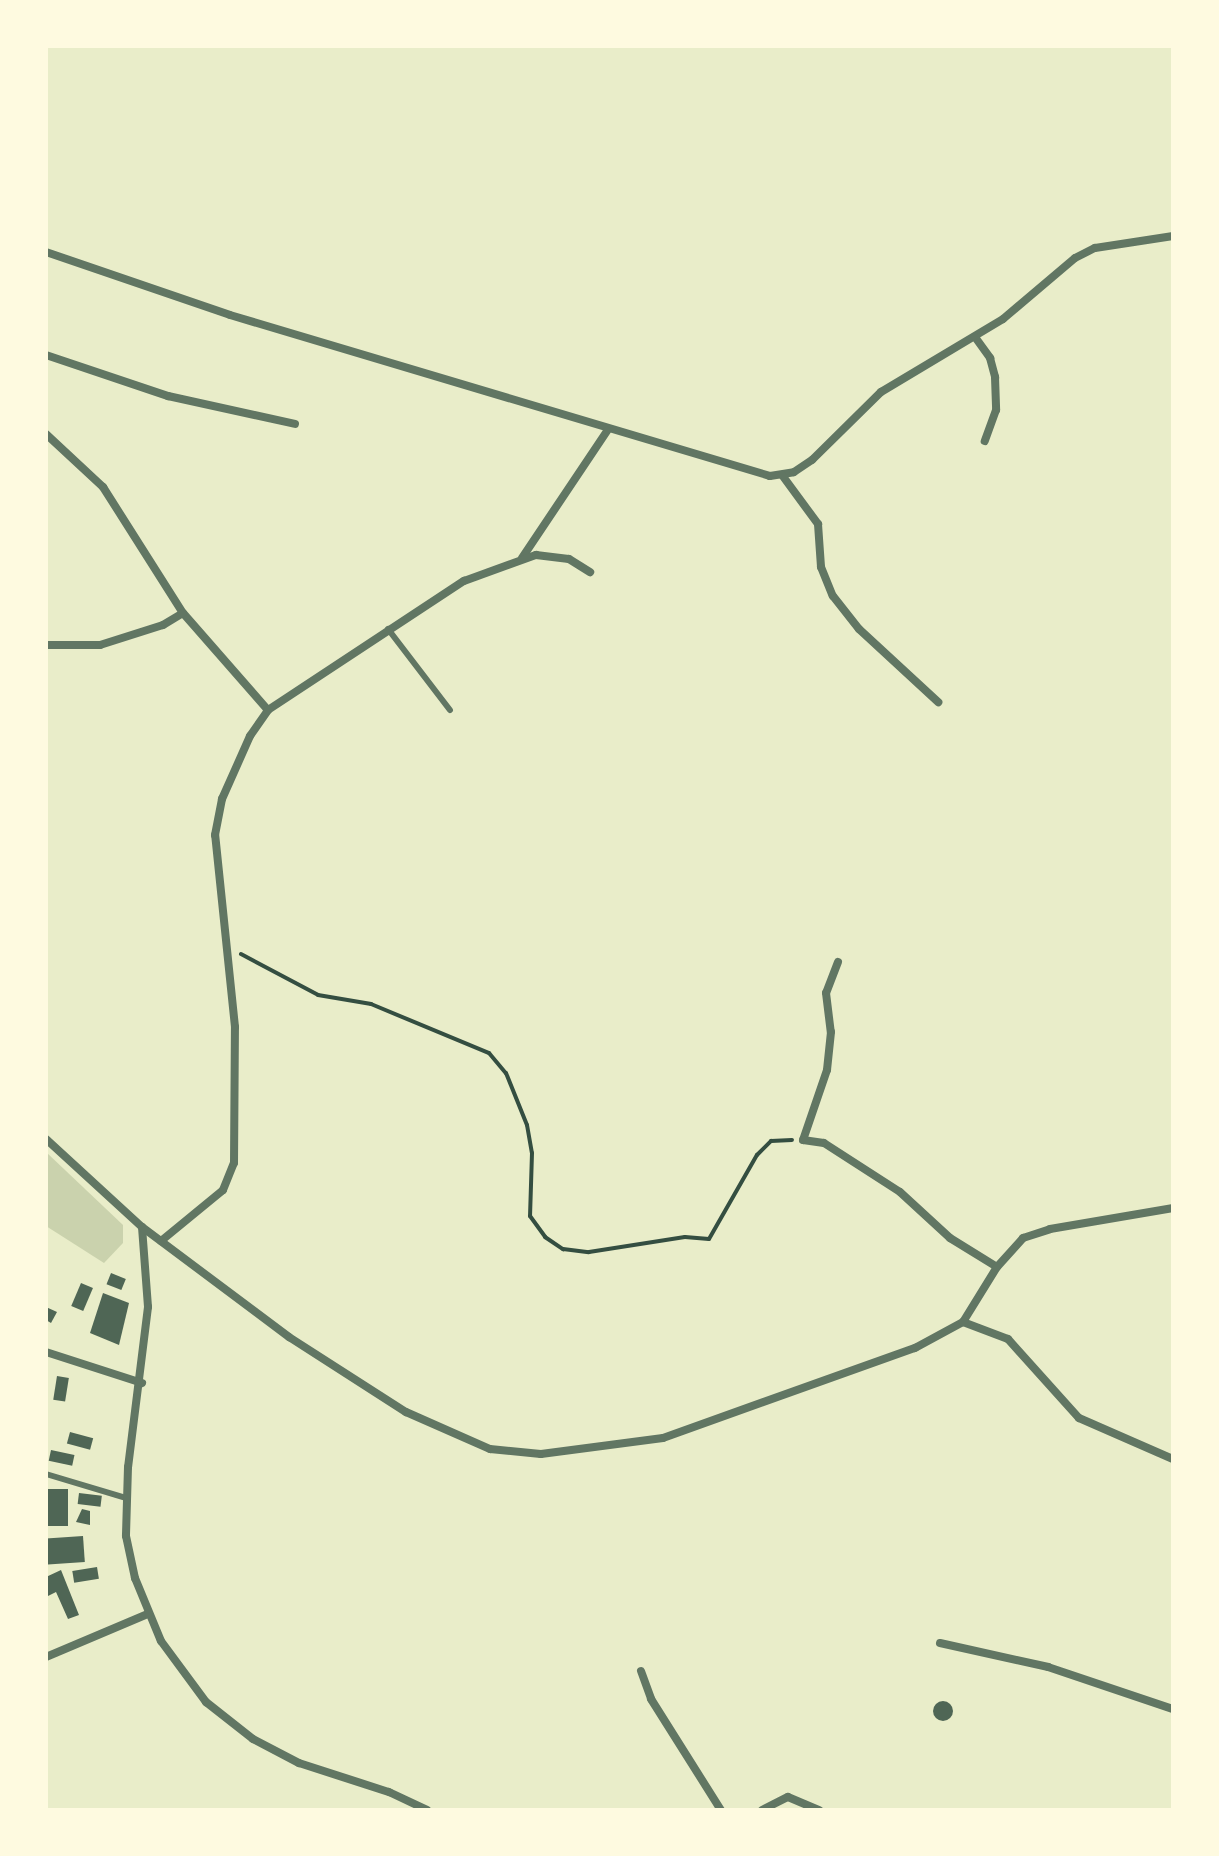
<!DOCTYPE html>
<html>
<head>
<meta charset="utf-8">
<style>
  body { margin:0 }
  #map { position:relative; width:1219px; height:1856px; overflow:hidden; background:#e9edc9; font-family:Poppins,sans-serif }
  div>[style] { position:absolute }
  .green>* { inset:0; background:#cad2ad }
  .building>* { inset:0; background:#4f6655; transform-origin:0 0 }
  .round { border-radius:50% }
  .path>* { height:4px; margin:-2px; padding:0 2px; transform-origin:2px; border-radius:2px; background:#344e41 }
  .service>* { height:6px; margin:-3px; padding:0 3px; transform-origin:3px; border-radius:3px; background:#617663 }
  .minor>* { height:8px; margin:-4px; padding:0 4px; transform-origin:4px; border-radius:4px; background:#617663 }
  span { translate:-50% -50%; white-space:nowrap; text-align:center; line-height:1.15; -webkit-text-stroke:6px #fefae0; paint-order:stroke }
  .frame { position:absolute; inset:0; border:48px solid #fefae0; pointer-events:none }
</style>
</head>
<body>
<div id="map">
  <div class="green">
    <i style="clip-path:polygon(46px 1152px,123px 1225px,123px 1243px,104px 1263px,46px 1226px)"></i>
  </div>
  <div class="building">
    <i style="left:111px;top:1273px;width:16px;height:12px;rotate:22deg"></i>
    <i style="left:81px;top:1283px;width:13px;height:25px;rotate:23deg"></i>
    <i style="clip-path:polygon(103px 1293px,129px 1303px,119px 1345px,90px 1333px)"></i>
    <i style="clip-path:polygon(46px 1307px,57px 1312px,51px 1323px,46px 1320px)"></i>
    <i style="left:57px;top:1376px;width:12px;height:24px;rotate:9deg"></i>
    <i style="left:70px;top:1432px;width:24px;height:12px;rotate:15deg"></i>
    <i style="left:51px;top:1450px;width:24px;height:11px;rotate:12deg"></i>
    <i style="left:46px;top:1489px;width:22px;height:37px"></i>
    <i style="left:79px;top:1493px;width:23px;height:11px;rotate:7deg"></i>
    <i style="clip-path:polygon(82px 1509px,90px 1511px,90px 1525px,76px 1522px)"></i>
    <i style="left:83px;top:1536px;width:26px;height:37px;rotate:86deg"></i>
    <i style="left:97px;top:1567px;width:12px;height:25px;rotate:81deg"></i>
    <i style="clip-path:polygon(61px 1570px,79px 1615px,68px 1619px,56px 1592px,46px 1597px,46px 1577px)"></i>
    <i class="round" style="left:933px;top:1701px;width:20px;height:20px"></i>
  </div>
  <div class="path">
    <i style="left:241px;top:954px;width:87px;rotate:28deg"></i>
    <i style="left:318px;top:995px;width:54px;rotate:9.6deg"></i>
    <i style="left:371px;top:1004px;width:128px;rotate:22.6deg"></i>
    <i style="left:489px;top:1053px;width:26px;rotate:50deg"></i>
    <i style="left:506px;top:1073px;width:56px;rotate:68deg"></i>
    <i style="left:527px;top:1125px;width:28px;rotate:80deg"></i>
    <i style="left:532px;top:1153px;width:63px;rotate:91.8deg"></i>
    <i style="left:530px;top:1216px;width:26px;rotate:54deg"></i>
    <i style="left:545px;top:1237px;width:22px;rotate:34deg"></i>
    <i style="left:563px;top:1249px;width:26px;rotate:7deg"></i>
    <i style="left:589px;top:1252px;width:97px;rotate:-8.9deg"></i>
    <i style="left:685px;top:1237px;width:24px;rotate:5deg"></i>
    <i style="left:709px;top:1239px;width:97px;rotate:-60.3deg"></i>
    <i style="left:757px;top:1155px;width:20px;rotate:-45deg"></i>
    <i style="left:771px;top:1141px;width:21px;rotate:-3deg"></i>
  </div>
  <div class="service">
    <i style="left:388px;top:629px;width:102px;rotate:52.6deg"></i>
    <i style="left:46px;top:1474px;width:84px;rotate:16.7deg"></i>
  </div>
  <div class="minor">
    <i style="left:46px;top:252px;width:194px;rotate:18.9deg"></i>
    <i style="left:230px;top:315px;width:563px;rotate:16.6deg"></i>
    <i style="left:770px;top:476px;width:24px;rotate:-9deg"></i>
    <i style="left:794px;top:472px;width:22px;rotate:-34deg"></i>
    <i style="left:812px;top:460px;width:97px;rotate:-44.6deg"></i>
    <i style="left:881px;top:392px;width:142px;rotate:-30.9deg"></i>
    <i style="left:1003px;top:319px;width:94px;rotate:-40.3deg"></i>
    <i style="left:1075px;top:258px;width:22px;rotate:-27deg"></i>
    <i style="left:1095px;top:248px;width:79px;rotate:-8.7deg"></i>
    <i style="left:975px;top:337px;width:26px;rotate:54deg"></i>
    <i style="left:990px;top:358px;width:20px;rotate:75deg"></i>
    <i style="left:995px;top:377px;width:33px;rotate:88deg"></i>
    <i style="left:996px;top:410px;width:33px;rotate:110deg"></i>
    <i style="left:46px;top:355px;width:129px;rotate:18.6deg"></i>
    <i style="left:168px;top:396px;width:130px;rotate:12.4deg"></i>
    <i style="left:46px;top:434px;width:78px;rotate:42.9deg"></i>
    <i style="left:103px;top:487px;width:149px;rotate:57.6deg"></i>
    <i style="left:183px;top:613px;width:129px;rotate:48.8deg"></i>
    <i style="left:782px;top:475px;width:61px;rotate:53.7deg"></i>
    <i style="left:818px;top:524px;width:43px;rotate:86deg"></i>
    <i style="left:821px;top:567px;width:31px;rotate:68deg"></i>
    <i style="left:833px;top:596px;width:42px;rotate:51.8deg"></i>
    <i style="left:859px;top:629px;width:108px;rotate:42.7deg"></i>
    <i style="left:522px;top:558px;width:153px;rotate:-56.2deg"></i>
    <i style="left:46px;top:645px;width:54px"></i>
    <i style="left:100px;top:645px;width:66px;rotate:-17.6deg"></i>
    <i style="left:163px;top:625px;width:23px;rotate:-31deg"></i>
    <i style="left:838px;top:962px;width:33px;rotate:111deg"></i>
    <i style="left:826px;top:993px;width:39px;rotate:83deg"></i>
    <i style="left:831px;top:1032px;width:38px;rotate:96deg"></i>
    <i style="left:827px;top:1070px;width:74px;rotate:108.9deg"></i>
    <i style="left:803px;top:1140px;width:21px;rotate:8deg"></i>
    <i style="left:824px;top:1143px;width:90px;rotate:32.8deg"></i>
    <i style="left:900px;top:1192px;width:68px;rotate:42.6deg"></i>
    <i style="left:950px;top:1238px;width:55px;rotate:31.7deg"></i>
    <i style="left:46px;top:1139px;width:130px;rotate:42.5deg"></i>
    <i style="left:142px;top:1227px;width:80px;rotate:85.7deg"></i>
    <i style="left:148px;top:1307px;width:161px;rotate:97.1deg"></i>
    <i style="left:128px;top:1467px;width:69px;rotate:91.7deg"></i>
    <i style="left:126px;top:1536px;width:43px;rotate:77.9deg"></i>
    <i style="left:135px;top:1578px;width:68px;rotate:67.6deg"></i>
    <i style="left:161px;top:1641px;width:76px;rotate:53.6deg"></i>
    <i style="left:206px;top:1702px;width:60px;rotate:38.2deg"></i>
    <i style="left:253px;top:1739px;width:52px;rotate:27.6deg"></i>
    <i style="left:299px;top:1763px;width:95px;rotate:17.9deg"></i>
    <i style="left:389px;top:1792px;width:42px;rotate:25.3deg"></i>
    <i style="left:142px;top:1227px;width:184px;rotate:36.8deg"></i>
    <i style="left:289px;top:1337px;width:139px;rotate:32.7deg"></i>
    <i style="left:406px;top:1412px;width:92px;rotate:23.8deg"></i>
    <i style="left:490px;top:1449px;width:51px;rotate:5.6deg"></i>
    <i style="left:541px;top:1454px;width:123px;rotate:-7.5deg"></i>
    <i style="left:663px;top:1438px;width:268px;rotate:-19.7deg"></i>
    <i style="left:915px;top:1348px;width:55px;rotate:-28.4deg"></i>
    <i style="left:963px;top:1322px;width:65px;rotate:-58.3deg"></i>
    <i style="left:997px;top:1267px;width:39px;rotate:-48deg"></i>
    <i style="left:1023px;top:1238px;width:28px;rotate:-18deg"></i>
    <i style="left:1050px;top:1229px;width:125px;rotate:-9.7deg"></i>
    <i style="left:161px;top:1241px;width:80px;rotate:-39.4deg"></i>
    <i style="left:223px;top:1190px;width:29px;rotate:-68deg"></i>
    <i style="left:234px;top:1163px;width:136px;rotate:-89.6deg"></i>
    <i style="left:235px;top:1027px;width:193px;rotate:-95.9deg"></i>
    <i style="left:215px;top:835px;width:37px;rotate:-79deg"></i>
    <i style="left:222px;top:799px;width:69px;rotate:-66deg"></i>
    <i style="left:250px;top:736px;width:32px;rotate:-55deg"></i>
    <i style="left:268px;top:710px;width:235px;rotate:-33.4deg"></i>
    <i style="left:464px;top:581px;width:77px;rotate:-19.9deg"></i>
    <i style="left:536px;top:555px;width:33px;rotate:7deg"></i>
    <i style="left:569px;top:559px;width:25px;rotate:32deg"></i>
    <i style="left:963px;top:1322px;width:48px;rotate:20.7deg"></i>
    <i style="left:1008px;top:1339px;width:106px;rotate:48.1deg"></i>
    <i style="left:1079px;top:1418px;width:103px;rotate:23.6deg"></i>
    <i style="left:46px;top:1352px;width:101px;rotate:17.9deg"></i>
    <i style="left:940px;top:1643px;width:111px;rotate:12.5deg"></i>
    <i style="left:1048px;top:1667px;width:132px;rotate:18.6deg"></i>
    <i style="left:46px;top:1657px;width:111px;rotate:-22.9deg"></i>
    <i style="left:641px;top:1671px;width:30px;rotate:70deg"></i>
    <i style="left:651px;top:1699px;width:131px;rotate:57.8deg"></i>
    <i style="left:762px;top:1810px;width:29px;rotate:-27deg"></i>
    <i style="left:788px;top:1797px;width:34px;rotate:23deg"></i>
  </div>
  <div class="frame"></div>
</div>
</body>
</html>
